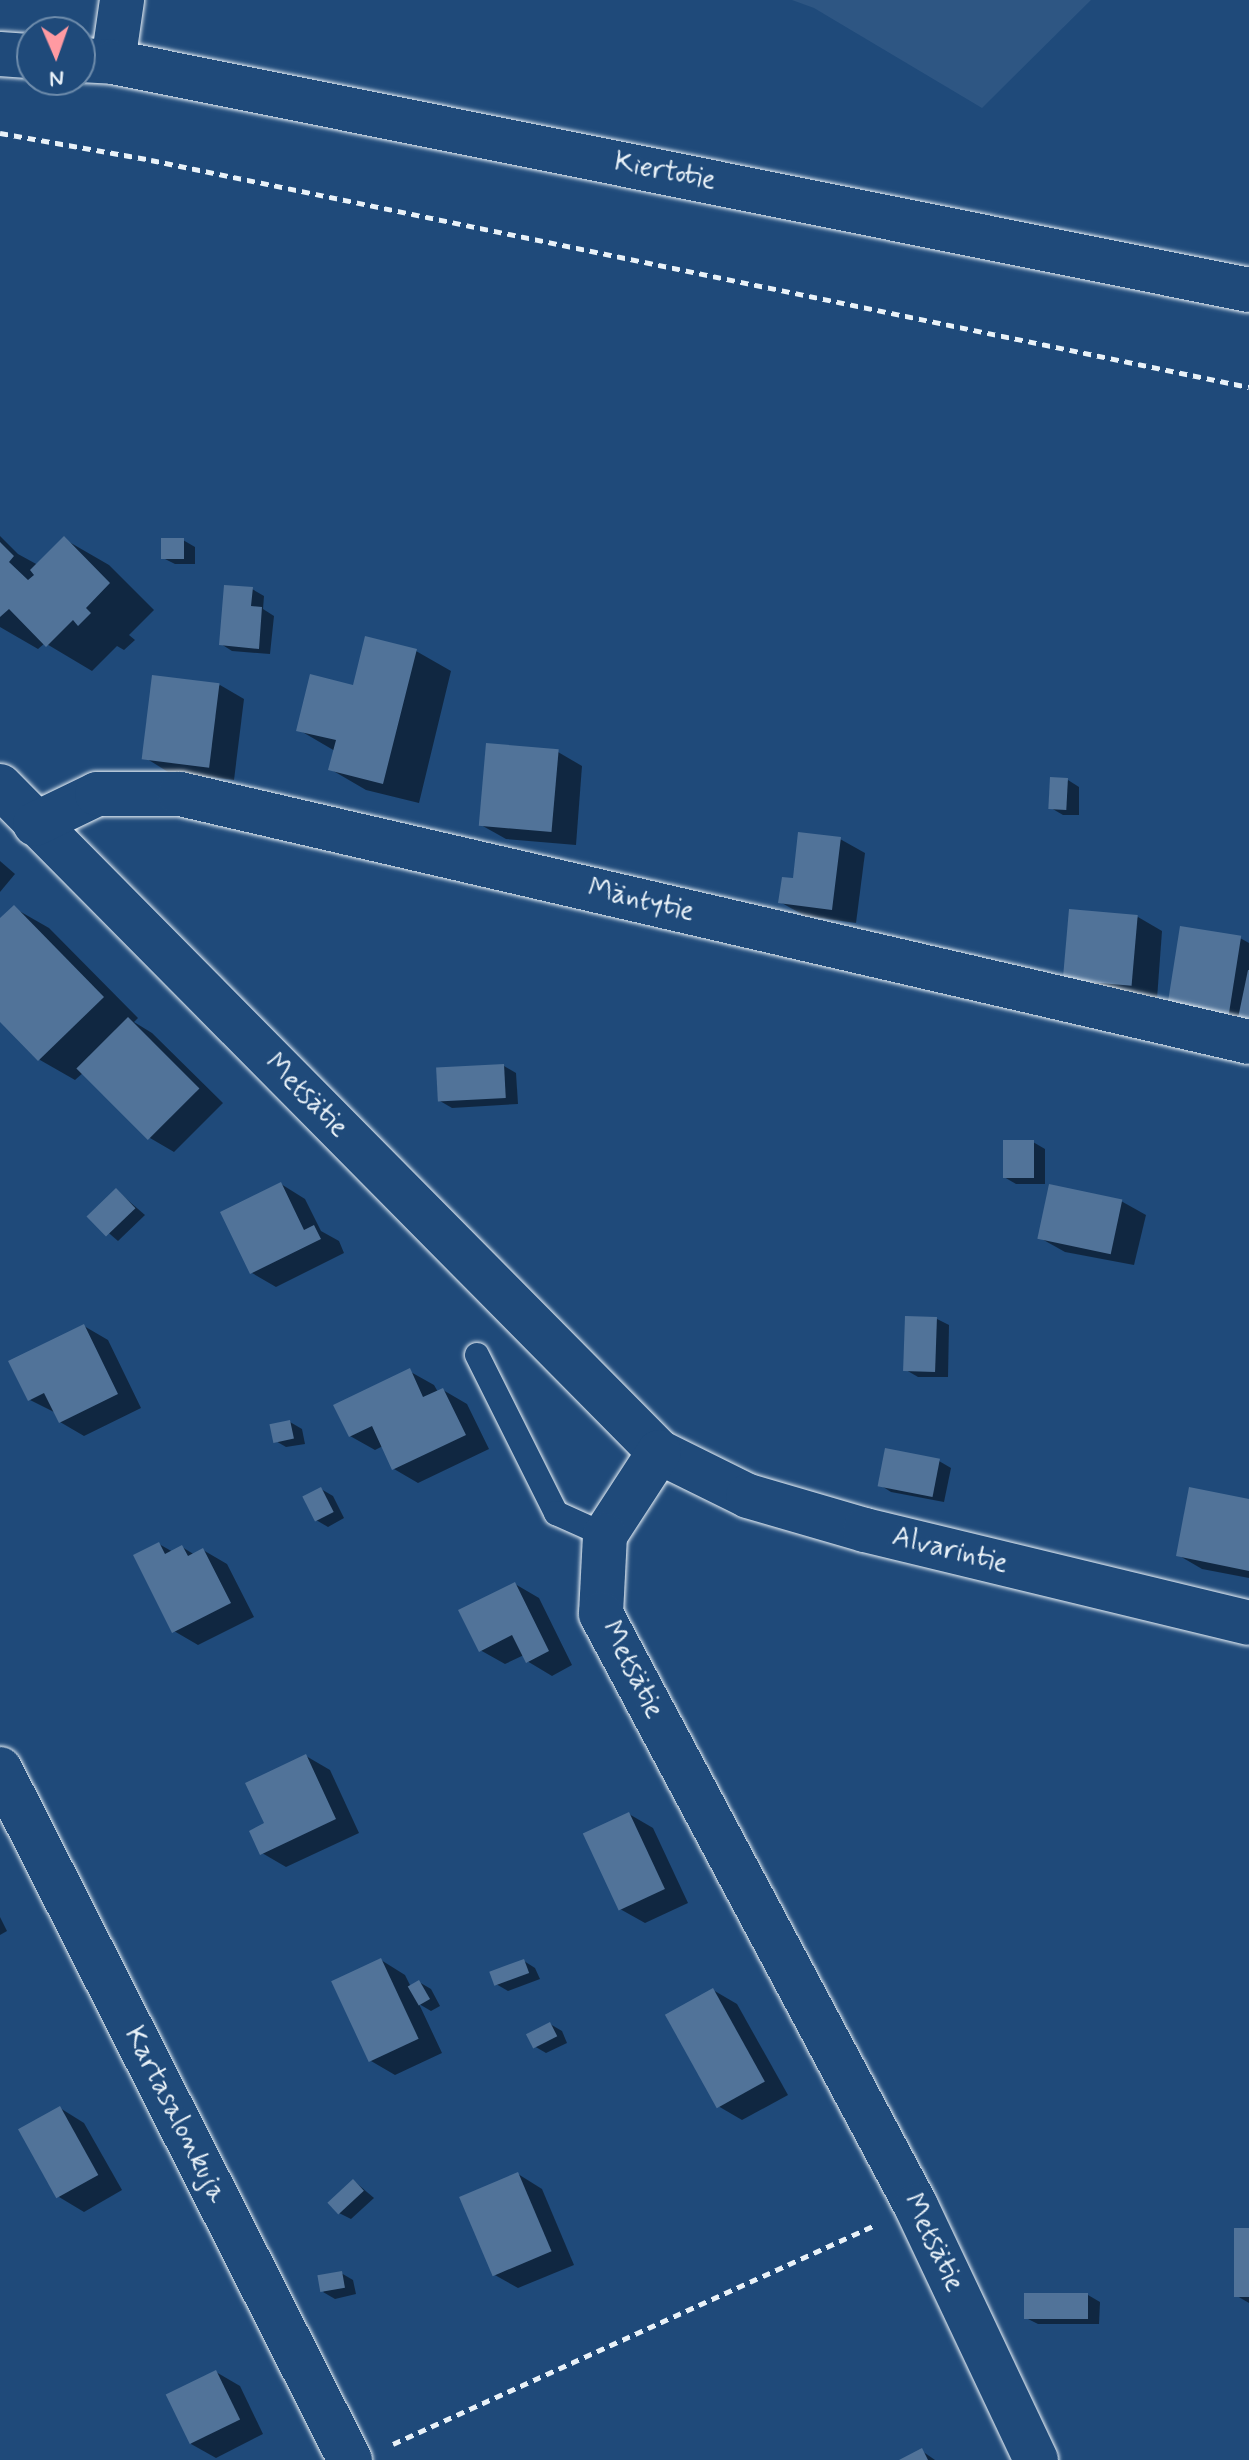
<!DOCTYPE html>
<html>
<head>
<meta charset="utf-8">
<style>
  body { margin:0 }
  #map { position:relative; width:1249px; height:2460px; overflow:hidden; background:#1f4a7a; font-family:Mynerve,sans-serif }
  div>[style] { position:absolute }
  .built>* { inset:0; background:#2e5683 }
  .shadow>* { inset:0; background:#0007 }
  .building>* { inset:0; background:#517399; transform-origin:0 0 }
  .path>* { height:5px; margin-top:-2.5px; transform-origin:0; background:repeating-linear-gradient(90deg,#e8f1f8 0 8px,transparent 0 14px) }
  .roads { filter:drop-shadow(0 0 2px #e8f1f8) drop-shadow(0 0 2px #e8f1f8) }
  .lane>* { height:24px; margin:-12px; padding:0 12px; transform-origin:12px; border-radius:12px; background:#1f4a7a }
  .street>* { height:44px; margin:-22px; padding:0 22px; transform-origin:22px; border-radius:22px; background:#1f4a7a }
  .secondary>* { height:44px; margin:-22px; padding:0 22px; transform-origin:22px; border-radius:22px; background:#1f4a7a }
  span { translate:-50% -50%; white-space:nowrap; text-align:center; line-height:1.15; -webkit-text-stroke:8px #1f4a7a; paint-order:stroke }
  .street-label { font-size:28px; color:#e8f1f8 }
  .north { position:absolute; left:16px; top:16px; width:80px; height:80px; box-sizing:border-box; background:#1f4a7a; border:2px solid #6f8dac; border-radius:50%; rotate:178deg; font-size:22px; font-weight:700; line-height:32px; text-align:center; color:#e8f1f8 }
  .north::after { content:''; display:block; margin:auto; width:28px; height:36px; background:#ff9aa2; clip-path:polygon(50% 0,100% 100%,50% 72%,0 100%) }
</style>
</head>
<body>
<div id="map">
  <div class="built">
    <i style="clip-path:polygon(792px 0,1091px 0,982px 108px,814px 8px)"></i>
  </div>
  <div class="shadow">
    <i style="clip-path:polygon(0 536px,18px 554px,38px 565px,64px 539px,109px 565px,154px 610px,129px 635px,135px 640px,124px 650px,117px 646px,92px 671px,45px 643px,38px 649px,0 627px)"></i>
    <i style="clip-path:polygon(183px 540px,195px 547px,195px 564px,175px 564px,163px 558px)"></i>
    <i style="clip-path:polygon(252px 589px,264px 596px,263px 609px,274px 616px,270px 654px,232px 651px,221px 644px)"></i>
    <i style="clip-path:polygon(416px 651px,451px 671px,419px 803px,366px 790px,330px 769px,335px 751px,299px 730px,355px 687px)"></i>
    <i style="clip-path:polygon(220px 685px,244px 699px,234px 780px,168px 772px,144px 757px)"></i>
    <i style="clip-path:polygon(558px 752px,582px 766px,576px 845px,506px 839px,481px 825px)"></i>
    <i style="clip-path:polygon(1068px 780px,1079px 787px,1079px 815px,1063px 815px,1051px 808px)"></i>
    <i style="clip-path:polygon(840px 839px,865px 853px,856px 923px,805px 916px,780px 902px,795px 880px)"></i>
    <i style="clip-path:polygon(0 861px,15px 874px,0 892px)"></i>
    <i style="clip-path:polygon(14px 908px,49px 928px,138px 1018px,134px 1022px,152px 1033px,223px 1103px,174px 1152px,150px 1138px,84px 1072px,75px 1080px,40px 1060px,0 1020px,0 921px)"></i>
    <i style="clip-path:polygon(1138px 917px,1162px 931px,1157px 999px,1066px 979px)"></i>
    <i style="clip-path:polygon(1240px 938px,1249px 943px,1249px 1028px,1194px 1020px)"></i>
    <i style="clip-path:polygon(504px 1066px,516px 1073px,518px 1104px,452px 1108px,440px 1101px)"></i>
    <i style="clip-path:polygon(1033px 1142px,1045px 1149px,1045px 1184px,1016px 1184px,1004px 1177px)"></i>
    <i style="clip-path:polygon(281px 1184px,305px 1199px,321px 1231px,339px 1241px,344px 1253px,276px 1287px,252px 1273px)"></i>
    <i style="clip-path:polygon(116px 1190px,145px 1215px,118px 1241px,89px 1216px)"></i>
    <i style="clip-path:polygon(1121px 1201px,1146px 1215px,1134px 1265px,1065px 1252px,1040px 1238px)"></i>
    <i style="clip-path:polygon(937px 1319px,949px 1325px,948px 1377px,918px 1377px,906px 1370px)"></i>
    <i style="clip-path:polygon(84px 1326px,108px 1340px,141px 1408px,84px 1436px,60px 1422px,56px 1413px,30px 1400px)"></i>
    <i style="clip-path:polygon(409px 1371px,434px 1385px,438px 1392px,443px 1390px,467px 1404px,489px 1449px,418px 1483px,394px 1469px,383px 1446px,375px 1450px,350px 1436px)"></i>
    <i style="clip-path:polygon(290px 1422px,302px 1429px,305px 1444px,286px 1447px,274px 1440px)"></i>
    <i style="clip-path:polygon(939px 1461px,951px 1468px,944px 1502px,891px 1492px,880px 1485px)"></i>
    <i style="clip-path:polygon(321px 1489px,333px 1496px,344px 1518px,328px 1527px,316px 1520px)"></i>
    <i style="clip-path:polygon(1249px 1501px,1249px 1578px,1202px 1569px,1178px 1555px)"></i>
    <i style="clip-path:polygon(159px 1544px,173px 1552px,182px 1547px,195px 1555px,203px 1550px,227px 1564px,254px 1617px,198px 1645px,174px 1631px)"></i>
    <i style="clip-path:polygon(515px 1584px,539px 1598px,572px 1665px,552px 1676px,527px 1661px,524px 1655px,505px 1664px,480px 1650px)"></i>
    <i style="clip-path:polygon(306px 1756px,330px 1770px,359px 1833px,286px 1867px,262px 1853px,267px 1824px)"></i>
    <i style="clip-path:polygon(629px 1814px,653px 1828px,688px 1903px,645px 1923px,620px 1909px)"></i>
    <i style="clip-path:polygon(0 1917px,7px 1931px,0 1935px)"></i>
    <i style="clip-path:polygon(381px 1960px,405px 1975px,411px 1987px,419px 1982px,431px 1989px,440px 2006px,431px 2011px,419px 2004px,442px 2053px,395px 2075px,371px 2061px)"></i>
    <i style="clip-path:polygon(524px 1961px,535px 1968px,540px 1979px,508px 1991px,496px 1984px)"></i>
    <i style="clip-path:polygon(713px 1990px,737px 2004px,788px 2095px,742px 2120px,718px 2106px)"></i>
    <i style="clip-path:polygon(550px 2024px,562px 2031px,567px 2043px,546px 2053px,534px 2046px)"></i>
    <i style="clip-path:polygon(60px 2108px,84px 2123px,122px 2190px,84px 2212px,59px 2197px)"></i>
    <i style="clip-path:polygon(518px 2174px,542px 2189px,574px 2265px,518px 2288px,493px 2274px)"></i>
    <i style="clip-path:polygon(354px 2181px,374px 2198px,351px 2219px,339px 2213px)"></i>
    <i style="clip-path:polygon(1249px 2230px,1249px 2303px,1237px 2296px)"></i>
    <i style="clip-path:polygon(341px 2273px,353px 2280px,356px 2294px,335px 2299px,323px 2292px)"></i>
    <i style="clip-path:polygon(1088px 2295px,1100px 2302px,1099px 2324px,1038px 2324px,1026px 2318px)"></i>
    <i style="clip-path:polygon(216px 2372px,240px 2386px,263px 2434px,216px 2458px,191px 2444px)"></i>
    <i style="clip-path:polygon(922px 2451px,935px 2460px,904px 2460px)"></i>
  </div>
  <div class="building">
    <i style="clip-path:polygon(64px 536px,110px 583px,86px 608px,91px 613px,78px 626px,73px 620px,46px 647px,9px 609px,0 617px,0 542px,14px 556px,9px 562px,28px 580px,34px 575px,30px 570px)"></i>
    <i style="left:161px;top:538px;width:23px;height:21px"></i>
    <i style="clip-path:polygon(224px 585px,253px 587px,251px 606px,262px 607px,259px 649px,219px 645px)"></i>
    <i style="clip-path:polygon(365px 636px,417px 649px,383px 784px,328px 770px,336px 740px,296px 731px,310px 674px,353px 685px)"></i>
    <i style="left:152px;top:675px;width:68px;height:85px;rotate:7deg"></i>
    <i style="left:486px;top:743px;width:73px;height:83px;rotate:5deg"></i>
    <i style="left:1050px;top:777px;width:18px;height:32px;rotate:3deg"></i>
    <i style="clip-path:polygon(798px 832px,841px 837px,832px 910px,778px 903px,782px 877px,793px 878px)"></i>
    <i style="clip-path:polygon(14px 905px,104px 997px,38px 1061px,0 1022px,0 918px)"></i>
    <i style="left:1069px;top:909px;width:69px;height:71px;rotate:5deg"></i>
    <i style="left:1180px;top:926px;width:62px;height:82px;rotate:9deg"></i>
    <i style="clip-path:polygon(1248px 970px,1249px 970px,1249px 1026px,1237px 1023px)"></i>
    <i style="left:128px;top:1017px;width:101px;height:73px;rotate:45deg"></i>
    <i style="left:504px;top:1064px;width:34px;height:68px;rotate:87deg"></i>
    <i style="left:1003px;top:1140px;width:31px;height:38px"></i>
    <i style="clip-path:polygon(281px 1182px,304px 1230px,314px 1225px,321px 1239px,250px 1274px,220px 1212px)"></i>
    <i style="left:1049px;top:1184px;width:75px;height:56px;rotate:12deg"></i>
    <i style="left:116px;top:1188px;width:28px;height:41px;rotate:46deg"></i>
    <i style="left:905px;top:1316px;width:32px;height:55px;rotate:2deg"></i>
    <i style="clip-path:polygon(84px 1324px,118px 1394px,59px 1423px,44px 1393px,28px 1401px,8px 1361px)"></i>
    <i style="clip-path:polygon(410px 1368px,423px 1397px,443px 1388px,466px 1435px,392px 1470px,372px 1426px,349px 1437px,333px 1405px)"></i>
    <i style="left:290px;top:1420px;width:19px;height:21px;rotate:78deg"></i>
    <i style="left:885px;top:1448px;width:56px;height:39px;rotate:11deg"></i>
    <i style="left:321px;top:1487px;width:28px;height:21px;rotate:63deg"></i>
    <i style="clip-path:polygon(1189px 1487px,1249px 1499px,1249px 1571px,1176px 1556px)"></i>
    <i style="clip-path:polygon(159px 1542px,165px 1554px,182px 1545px,188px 1556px,203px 1548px,231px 1603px,172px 1633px,133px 1555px)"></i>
    <i style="clip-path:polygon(515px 1582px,549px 1651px,526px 1663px,512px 1635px,479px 1652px,458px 1610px)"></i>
    <i style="clip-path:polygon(306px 1754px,336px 1819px,260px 1855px,249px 1831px,264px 1823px,245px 1783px)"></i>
    <i style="left:629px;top:1812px;width:85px;height:51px;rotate:65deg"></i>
    <i style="left:381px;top:1958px;width:89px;height:55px;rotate:65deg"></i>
    <i style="left:524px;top:1959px;width:15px;height:37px;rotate:70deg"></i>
    <i style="left:419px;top:1980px;width:22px;height:13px;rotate:60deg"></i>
    <i style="left:713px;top:1988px;width:107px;height:55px;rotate:61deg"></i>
    <i style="left:550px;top:2022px;width:16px;height:27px;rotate:63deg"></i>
    <i style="left:60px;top:2106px;width:79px;height:48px;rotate:61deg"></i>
    <i style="left:518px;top:2172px;width:86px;height:64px;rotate:67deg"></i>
    <i style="left:353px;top:2179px;width:16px;height:35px;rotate:47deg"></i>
    <i style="left:1249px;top:2228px;width:69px;height:15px;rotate:90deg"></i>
    <i style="left:342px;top:2271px;width:17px;height:25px;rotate:80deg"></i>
    <i style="left:1024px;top:2293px;width:64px;height:26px"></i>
    <i style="left:216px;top:2370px;width:55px;height:56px;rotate:64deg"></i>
    <i style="clip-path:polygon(922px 2448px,928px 2460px,899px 2460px)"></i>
  </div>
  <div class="path">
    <i style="left:0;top:133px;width:153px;rotate:10.1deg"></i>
    <i style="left:151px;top:160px;width:1121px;rotate:11.68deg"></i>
    <i style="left:393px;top:2444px;width:529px;rotate:-24.43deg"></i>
  </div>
  <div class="roads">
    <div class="lane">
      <i style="left:477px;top:1355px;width:177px;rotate:63.4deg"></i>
      <i style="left:556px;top:1513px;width:54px;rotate:24.2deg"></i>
    </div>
    <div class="street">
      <i style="left:113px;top:62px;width:63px;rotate:-81.7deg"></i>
      <i style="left:0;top:786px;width:937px;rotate:45.3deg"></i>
      <i style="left:659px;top:1452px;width:99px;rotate:26.3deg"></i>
      <i style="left:748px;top:1496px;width:122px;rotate:16.2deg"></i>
      <i style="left:865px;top:1530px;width:395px;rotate:13.6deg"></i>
      <i style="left:35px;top:824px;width:69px;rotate:-25.8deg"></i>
      <i style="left:97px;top:794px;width:83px"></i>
      <i style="left:180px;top:794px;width:1097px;rotate:13.06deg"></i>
      <i style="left:659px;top:1452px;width:99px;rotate:123deg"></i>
      <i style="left:605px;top:1535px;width:79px;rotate:92.9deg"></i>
      <i style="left:601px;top:1614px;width:671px;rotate:61.98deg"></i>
      <i style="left:916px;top:2206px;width:281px;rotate:64.7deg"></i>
      <i style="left:0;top:1769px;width:775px;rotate:63.14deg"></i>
    </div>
    <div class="secondary">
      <i style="left:0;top:54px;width:32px;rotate:4deg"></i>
      <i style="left:80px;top:60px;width:33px;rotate:3deg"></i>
      <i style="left:113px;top:62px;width:1159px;rotate:11.35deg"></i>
    </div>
  </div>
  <div class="street-label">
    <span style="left:665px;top:172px;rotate:11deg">Kiertotie</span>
    <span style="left:641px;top:901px;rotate:13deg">Mäntytie</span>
    <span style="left:306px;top:1096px;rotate:45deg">Metsätie</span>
    <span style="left:950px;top:1551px;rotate:14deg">Alvarintie</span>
    <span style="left:632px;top:1670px;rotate:63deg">Metsätie</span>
    <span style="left:175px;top:2115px;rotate:63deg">Kartasalonkuja</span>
    <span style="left:933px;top:2243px;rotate:64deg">Metsätie</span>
  </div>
  <div class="north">N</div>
</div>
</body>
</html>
